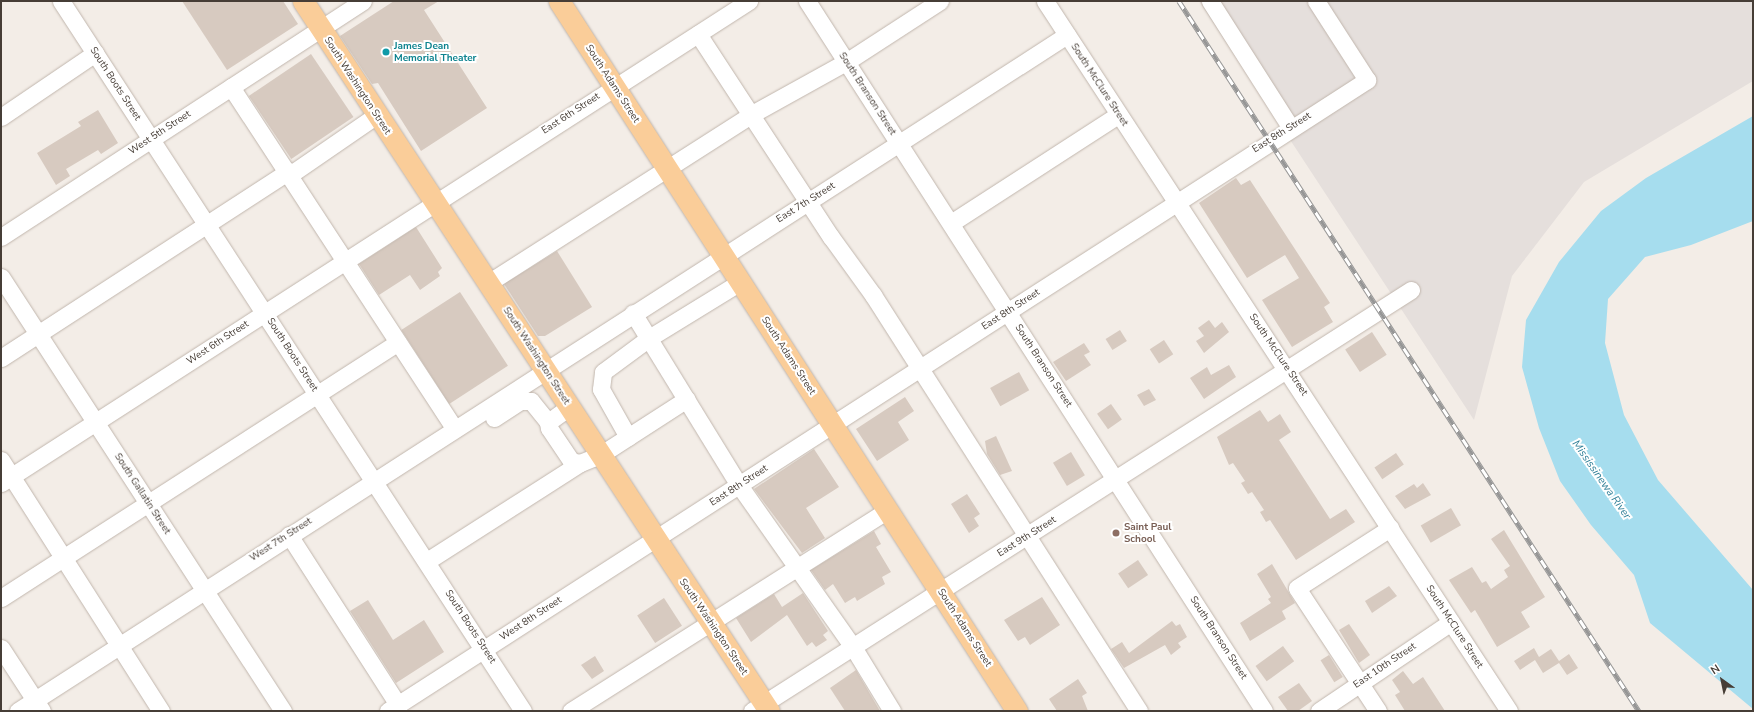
<!DOCTYPE html>
<html>
<head>
<meta charset="utf-8">
<style>
  body { margin:0 }
  #map { position:relative; width:1754px; height:712px; overflow:hidden; background:#f3ede7; font-family:"Nunito Sans",sans-serif }
  div>[style] { position:absolute }
  .industrial>* { inset:0; background:#e5dfdc }
  .water>* { inset:0; background:#a6ddee }
  .building>* { inset:0; background:#d7cac0; transform-origin:0 0 }
  .roads { filter:drop-shadow(0 0 1px #c1b6ad) drop-shadow(0 0 1px #c1b6ad) }
  .minor>* { height:17px; margin:-8.5px; padding:0 8.5px; transform-origin:8.5px; border-radius:8.5px; background:#fff }
  .major>* { height:21px; margin:-10.5px; padding:0 10.5px; transform-origin:10.5px; border-radius:10.5px; background:#facd99 }
  .rail>* { height:4.5px; margin-top:-2.25px; transform-origin:0; background:repeating-linear-gradient(90deg,#fff 0 9px,#969696 0 18px); box-sizing:border-box; border-block:1px solid #969696 }
  .dots>* { width:11px; height:11px; translate:-50% -50%; box-sizing:border-box; border:2px solid #fff; border-radius:50% }
  span { translate:-50% -50%; white-space:nowrap; text-align:center; line-height:1.15; -webkit-text-stroke:4px #fff; paint-order:stroke }
  .culture-label { font-size:10px; color:#0d838f; font-weight:700 }
  .left { translate:0 -50%; text-align:left }
  .street-label { font-size:10px; color:#463d36 }
  .education-label { font-size:10px; color:#785e54; font-weight:700 }
  .water-label { font-size:11px; color:#2e7e96; font-style:italic }
  .frame { position:absolute; inset:0; border:2px solid #463d36; pointer-events:none }
  .north { position:absolute; left:1702px; top:660px; width:40px; height:40px; -webkit-text-stroke:3px #fff; paint-order:stroke; rotate:327deg; font-size:11px; font-weight:700; line-height:16px; text-align:center; color:#463d36 }
  .north::after { content:''; display:block; margin:auto; width:14px; height:18px; background:#463d36; clip-path:polygon(50% 0,100% 100%,50% 72%,0 100%) }
</style>
</head>
<body>
<div id="map">
  <div class="industrial">
    <i style="clip-path:polygon(1199px 1px,1753px 1px,1753px 81px,1584px 182px,1512px 276px,1474px 420px)"></i>
  </div>
  <div class="water">
    <i style="clip-path:polygon(1753px 116px,1753px 221px,1691px 245px,1645px 257px,1608px 299px,1605px 343px,1624px 415px,1658px 480px,1753px 590px,1753px 709px,1650px 623px,1634px 575px,1591px 525px,1560px 481px,1539px 428px,1522px 367px,1526px 320px,1559px 262px,1601px 211px,1646px 178px)"></i>
  </div>
  <div class="building">
    <i style="clip-path:polygon(182px 1px,283px 1px,298px 24px,227px 70px)"></i>
    <i style="clip-path:polygon(394px 1px,439px 1px,424px 10px,487px 108px,421px 151px,378px 83px,372px 84px,340px 36px)"></i>
    <i style="left:311px;top:54px;width:76px;height:75px;rotate:56deg"></i>
    <i style="clip-path:polygon(98px 110px,118px 143px,101px 154px,98px 150px,66px 169px,70px 176px,56px 185px,37px 153px,81px 126px,78px 122px)"></i>
    <i style="clip-path:polygon(1236px 178px,1241px 185px,1250px 180px,1330px 303px,1324px 307px,1333px 322px,1292px 347px,1262px 300px,1299px 278px,1285px 255px,1247px 278px,1199px 203px)"></i>
    <i style="clip-path:polygon(416px 227px,442px 268px,438px 272px,440px 276px,420px 290px,410px 275px,379px 295px,359px 264px)"></i>
    <i style="clip-path:polygon(557px 251px,592px 307px,545px 336px,538px 336px,504px 284px)"></i>
    <i style="left:460px;top:292px;width:88px;height:70px;rotate:57deg"></i>
    <i style="clip-path:polygon(1209px 320px,1215px 328px,1222px 322px,1229px 332px,1204px 353px,1196px 341px,1204px 336px,1198px 328px)"></i>
    <i style="left:1120px;top:330px;width:13px;height:17px;rotate:58deg"></i>
    <i style="left:1372px;top:332px;width:27px;height:32px;rotate:57deg"></i>
    <i style="left:1164px;top:340px;width:17px;height:17px;rotate:57deg"></i>
    <i style="clip-path:polygon(1084px 343px,1090px 352px,1084px 355px,1091px 365px,1066px 381px,1053px 362px)"></i>
    <i style="clip-path:polygon(1229px 365px,1236px 377px,1204px 399px,1190px 378px,1207px 367px,1211px 375px)"></i>
    <i style="left:1019px;top:372px;width:21px;height:33px;rotate:61deg"></i>
    <i style="clip-path:polygon(1149px 389px,1156px 400px,1144px 406px,1137px 395px)"></i>
    <i style="clip-path:polygon(905px 397px,914px 411px,898px 422px,909px 440px,877px 461px,856px 429px)"></i>
    <i style="left:1111px;top:404px;width:19px;height:17px;rotate:55deg"></i>
    <i style="clip-path:polygon(1260px 410px,1268px 422px,1280px 414px,1291px 432px,1279px 440px,1330px 519px,1346px 509px,1355px 522px,1296px 560px,1270px 520px,1266px 522px,1260px 512px,1264px 510px,1252px 492px,1248px 494px,1241px 483px,1245px 481px,1233px 463px,1229px 465px,1217px 437px)"></i>
    <i style="clip-path:polygon(996px 436px,1012px 471px,1000px 475px,987px 454px,985px 441px)"></i>
    <i style="clip-path:polygon(814px 449px,839px 487px,806px 508px,825px 538px,802px 553px,754px 489px)"></i>
    <i style="left:1071px;top:452px;width:27px;height:21px;rotate:59deg"></i>
    <i style="left:1396px;top:453px;width:14px;height:26px;rotate:56deg"></i>
    <i style="clip-path:polygon(1423px 483px,1431px 495px,1405px 509px,1395px 496px,1414px 484px,1417px 488px)"></i>
    <i style="clip-path:polygon(967px 494px,980px 514px,974px 518px,979px 526px,969px 533px,951px 504px)"></i>
    <i style="left:1451px;top:508px;width:20px;height:35px;rotate:60deg"></i>
    <i style="clip-path:polygon(1504px 530px,1545px 597px,1521px 612px,1530px 627px,1497px 647px,1475px 610px,1471px 613px,1449px 580px,1472px 567px,1482px 583px,1486px 581px,1491px 589px,1508px 577px,1504px 570px,1510px 566px,1491px 539px)"></i>
    <i style="clip-path:polygon(874px 531px,881px 544px,876px 547px,891px 572px,882px 577px,885px 584px,857px 601px,855px 597px,845px 603px,833px 584px,825px 590px,811px 570px)"></i>
    <i style="left:1138px;top:560px;width:18px;height:24px;rotate:56deg"></i>
    <i style="clip-path:polygon(1272px 564px,1295px 603px,1282px 611px,1286px 619px,1250px 641px,1240px 623px,1271px 603px,1268px 599px,1271px 597px,1257px 574px)"></i>
    <i style="clip-path:polygon(1389px 586px,1397px 596px,1372px 613px,1365px 601px)"></i>
    <i style="clip-path:polygon(803px 593px,828px 631px,823px 635px,827px 640px,816px 647px,812px 642px,807px 646px,787px 615px,751px 642px,736px 618px,774px 594px,782px 607px)"></i>
    <i style="clip-path:polygon(1042px 597px,1060px 625px,1030px 645px,1025px 637px,1018px 641px,1004px 620px)"></i>
    <i style="left:664px;top:598px;width:33px;height:32px;rotate:57deg"></i>
    <i style="clip-path:polygon(368px 600px,393px 640px,424px 620px,444px 652px,396px 683px,350px 611px)"></i>
    <i style="clip-path:polygon(1172px 621px,1176px 626px,1180px 624px,1187px 637px,1178px 643px,1181px 647px,1171px 655px,1165px 645px,1124px 668px,1111px 649px,1122px 642px,1129px 653px)"></i>
    <i style="clip-path:polygon(1349px 624px,1370px 655px,1359px 663px,1339px 630px)"></i>
    <i style="left:1283px;top:646px;width:19px;height:34px;rotate:54deg"></i>
    <i style="clip-path:polygon(1534px 648px,1539px 657px,1551px 649px,1559px 661px,1569px 654px,1578px 668px,1567px 675px,1559px 663px,1543px 673px,1535px 660px,1520px 670px,1514px 661px)"></i>
    <i style="left:1329px;top:655px;width:26px;height:10px;rotate:58deg"></i>
    <i style="clip-path:polygon(595px 656px,604px 671px,592px 679px,581px 665px)"></i>
    <i style="clip-path:polygon(856px 670px,880px 711px,845px 711px,830px 688px)"></i>
    <i style="clip-path:polygon(1403px 671px,1413px 684px,1423px 677px,1445px 711px,1405px 711px,1395px 695px,1400px 692px,1392px 680px)"></i>
    <i style="clip-path:polygon(1078px 679px,1087px 693px,1082px 696px,1088px 711px,1057px 711px,1049px 699px)"></i>
    <i style="clip-path:polygon(1299px 683px,1312px 701px,1298px 711px,1288px 711px,1278px 697px)"></i>
  </div>
  <div class="roads">
    <div class="minor">
      <i style="left:61px;top:1px;width:847px;rotate:56.95deg"></i>
      <i style="left:807px;top:1px;width:844px;rotate:57.23deg"></i>
      <i style="left:1045px;top:1px;width:848px;rotate:56.83deg"></i>
      <i style="left:1210px;top:1px;width:151px;rotate:57.5deg"></i>
      <i style="left:698px;top:34px;width:243px;rotate:56.8deg"></i>
      <i style="left:831px;top:237px;width:72px;rotate:54.1deg"></i>
      <i style="left:873px;top:295px;width:494px;rotate:57.4deg"></i>
      <i style="left:231px;top:87px;width:407px;rotate:56.8deg"></i>
      <i style="left:1px;top:117px;width:114px;rotate:-34.2deg"></i>
      <i style="left:291px;top:174px;width:104px;rotate:-34.5deg"></i>
      <i style="left:951px;top:223px;width:199px;rotate:-32.9deg"></i>
      <i style="left:1px;top:237px;width:432px;rotate:-33.1deg"></i>
      <i style="left:1px;top:277px;width:518px;rotate:56.99deg"></i>
      <i style="left:488px;top:283px;width:313px;rotate:-32.6deg"></i>
      <i style="left:752px;top:114px;width:107px;rotate:-29deg"></i>
      <i style="left:846px;top:62px;width:112px;rotate:-33deg"></i>
      <i style="left:633px;top:313px;width:202px;rotate:58.4deg"></i>
      <i style="left:739px;top:485px;width:198px;rotate:54.9deg"></i>
      <i style="left:853px;top:647px;width:75px;rotate:58.6deg"></i>
      <i style="left:1px;top:358px;width:343px;rotate:-33deg"></i>
      <i style="left:569px;top:407px;width:26px;rotate:144deg"></i>
      <i style="left:548px;top:422px;width:6px;rotate:81deg"></i>
      <i style="left:549px;top:428px;width:40px;rotate:56deg"></i>
      <i style="left:571px;top:461px;width:9px;rotate:13deg"></i>
      <i style="left:580px;top:463px;width:22px;rotate:-22deg"></i>
      <i style="left:600px;top:455px;width:103px;rotate:-32.8deg"></i>
      <i style="left:494px;top:418px;width:31px;rotate:-33deg"></i>
      <i style="left:520px;top:401px;width:11px"></i>
      <i style="left:531px;top:401px;width:27px;rotate:51deg"></i>
      <i style="left:628px;top:437px;width:55px;rotate:-119.4deg"></i>
      <i style="left:601px;top:389px;width:17px;rotate:-83deg"></i>
      <i style="left:603px;top:372px;width:57px;rotate:-36.5deg"></i>
      <i style="left:649px;top:338px;width:107px;rotate:-31.6deg"></i>
      <i style="left:1px;top:460px;width:298px;rotate:57.5deg"></i>
      <i style="left:1px;top:483px;width:890px;rotate:-32.8deg"></i>
      <i style="left:289px;top:535px;width:202px;rotate:57.3deg"></i>
      <i style="left:427px;top:561px;width:182px;rotate:-32.6deg"></i>
      <i style="left:1px;top:598px;width:472px;rotate:-32.8deg"></i>
      <i style="left:1px;top:648px;width:75px;rotate:56.9deg"></i>
      <i style="left:18px;top:711px;width:1248px;rotate:-32.8deg"></i>
      <i style="left:388px;top:711px;width:1165px;rotate:-32.8deg"></i>
      <i style="left:1367px;top:80px;width:94px;rotate:-122.8deg"></i>
      <i style="left:571px;top:711px;width:375px;rotate:-32.4deg"></i>
      <i style="left:752px;top:711px;width:782px;rotate:-32.57deg"></i>
      <i style="left:1319px;top:711px;width:159px;rotate:-34deg"></i>
      <i style="left:1378px;top:711px;width:147px;rotate:-123.4deg"></i>
      <i style="left:1297px;top:588px;width:111px;rotate:-32.8deg"></i>
    </div>
    <div class="major">
      <i style="left:303px;top:1px;width:849px;rotate:56.72deg"></i>
      <i style="left:559px;top:1px;width:845px;rotate:57.18deg"></i>
    </div>
  </div>
  <div class="rail">
    <i style="left:1179px;top:1px;width:846px;rotate:57.06deg"></i>
  </div>
  <div class="dots">
    <i style="left:386px;top:52px;background:#0f9aa8"></i>
    <i style="left:1116px;top:533px;background:#8d6e63"></i>
  </div>
  <div class="culture-label">
    <span class="left" style="left:394px;top:52px">James Dean<br>Memorial Theater</span>
  </div>
  <div class="street-label">
    <span style="left:115px;top:84px;rotate:57deg">South Boots Street</span>
    <span style="left:612px;top:84px;rotate:57deg">South Adams Street</span>
    <span style="left:1099px;top:85px;rotate:57deg">South McClure Street</span>
    <span style="left:357px;top:86px;rotate:57deg">South Washington Street</span>
    <span style="left:867px;top:94px;rotate:57deg">South Branson Street</span>
    <span style="left:571px;top:114px;rotate:-33deg">East 6th Street</span>
    <span style="left:160px;top:133px;rotate:-33deg">West 5th Street</span>
    <span style="left:1282px;top:133px;rotate:-32deg">East 8th Street</span>
    <span style="left:806px;top:203px;rotate:-32deg">East 7th Street</span>
    <span style="left:1011px;top:310px;rotate:-33deg">East 8th Street</span>
    <span style="left:218px;top:343px;rotate:-33deg">West 6th Street</span>
    <span style="left:292px;top:355px;rotate:57deg">South Boots Street</span>
    <span style="left:1278px;top:355px;rotate:56deg">South McClure Street</span>
    <span style="left:536px;top:356px;rotate:57deg">South Washington Street</span>
    <span style="left:788px;top:356px;rotate:57deg">South Adams Street</span>
    <span style="left:1043px;top:366px;rotate:57deg">South Branson Street</span>
    <span style="left:739px;top:486px;rotate:-33deg">East 8th Street</span>
    <span style="left:142px;top:494px;rotate:57deg">South Gallatin Street</span>
    <span style="left:1027px;top:537px;rotate:-32deg">East 9th Street</span>
    <span style="left:281px;top:540px;rotate:-33deg">West 7th Street</span>
    <span style="left:531px;top:619px;rotate:-33deg">West 8th Street</span>
    <span style="left:470px;top:627px;rotate:57deg">South Boots Street</span>
    <span style="left:713px;top:627px;rotate:56deg">South Washington Street</span>
    <span style="left:1454px;top:627px;rotate:57deg">South McClure Street</span>
    <span style="left:964px;top:628px;rotate:57deg">South Adams Street</span>
    <span style="left:1218px;top:638px;rotate:57deg">South Branson Street</span>
    <span style="left:1385px;top:666px;rotate:-34deg">East 10th Street</span>
  </div>
  <div class="education-label">
    <span class="left" style="left:1124px;top:533px">Saint Paul<br>School</span>
  </div>
  <div class="water-label">
    <span style="left:1601px;top:480px;rotate:55deg">Mississinewa River</span>
  </div>
  <div class="frame"></div>
  <div class="north">N</div>
</div>
</body>
</html>
